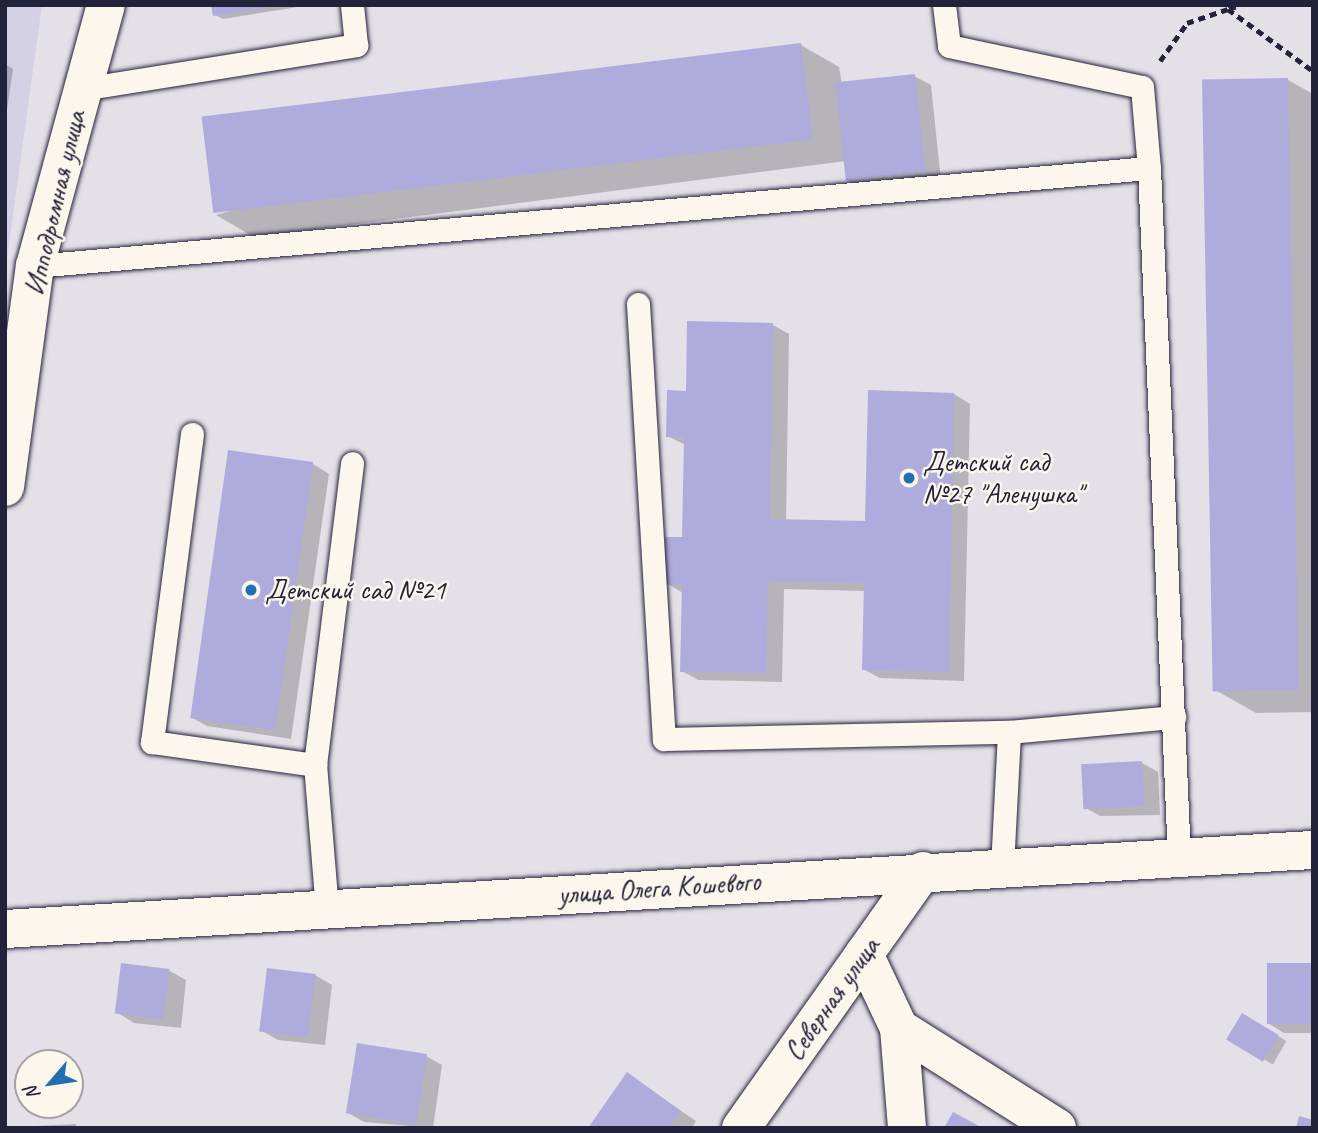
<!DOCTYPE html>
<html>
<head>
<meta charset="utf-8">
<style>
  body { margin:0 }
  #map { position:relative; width:1318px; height:1133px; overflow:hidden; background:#e4e0e8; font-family:Caveat,sans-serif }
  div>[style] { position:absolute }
  .built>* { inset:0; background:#d4d0e5 }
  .shadow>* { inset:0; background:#0003; transform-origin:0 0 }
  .building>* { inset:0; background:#afacdd; transform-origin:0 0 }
  .path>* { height:4.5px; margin-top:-2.25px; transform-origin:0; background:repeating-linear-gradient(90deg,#22223b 0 7px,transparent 0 12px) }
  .roads { filter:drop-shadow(0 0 2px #22223b) drop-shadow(0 0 2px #22223b) }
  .service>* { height:23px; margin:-11.5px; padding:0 11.5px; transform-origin:11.5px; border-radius:11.5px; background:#fbf7ec }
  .minor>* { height:38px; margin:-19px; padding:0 19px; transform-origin:19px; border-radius:19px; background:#fbf7ec }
  .dots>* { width:19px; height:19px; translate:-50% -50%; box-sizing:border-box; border:4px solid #fbf7ec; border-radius:50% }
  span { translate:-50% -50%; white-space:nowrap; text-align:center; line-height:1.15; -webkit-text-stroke:5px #fbf7ec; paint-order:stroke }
  .street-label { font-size:28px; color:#22223b }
  .poi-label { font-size:28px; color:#22223b }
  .left { translate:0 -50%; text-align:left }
  .frame { position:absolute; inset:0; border:7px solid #22223b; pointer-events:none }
  .north { position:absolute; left:14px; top:1049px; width:70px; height:70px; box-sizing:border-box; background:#fbf7ec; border:2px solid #a4a2a5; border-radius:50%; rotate:241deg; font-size:19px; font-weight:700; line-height:28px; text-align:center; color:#22223b }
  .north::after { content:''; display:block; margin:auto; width:24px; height:32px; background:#1f6fb2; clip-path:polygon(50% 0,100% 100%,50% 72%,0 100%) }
</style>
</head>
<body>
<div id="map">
  <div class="built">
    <i style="clip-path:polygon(5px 5px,42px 5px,5px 273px)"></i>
  </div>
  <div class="shadow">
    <i style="clip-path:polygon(213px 5px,310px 5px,223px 19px,215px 15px)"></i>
    <i style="clip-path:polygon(801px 45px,839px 67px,842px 85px,914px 76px,931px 85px,941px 181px,864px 191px,848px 181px,846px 161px,254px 237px,216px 215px)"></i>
    <i style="clip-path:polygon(5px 64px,13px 69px,5px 123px)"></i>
    <i style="clip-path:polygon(1288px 80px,1313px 94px,1313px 712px,1256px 713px,1217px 691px)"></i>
    <i style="clip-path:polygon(773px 325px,789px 334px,786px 521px,866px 523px,954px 394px,970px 404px,964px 681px,880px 678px,863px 669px,865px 591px,784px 589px,782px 682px,698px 680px,682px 671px,683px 593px,666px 583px,684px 539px,686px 445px,667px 436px,688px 393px)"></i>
    <i style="clip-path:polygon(230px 452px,313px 464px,329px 474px,291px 739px,207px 726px,191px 717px)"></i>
    <i style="clip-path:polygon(1142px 763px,1158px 772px,1160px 815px,1100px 816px,1084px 807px)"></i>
    <i style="clip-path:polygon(1313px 965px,1313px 1033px,1284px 1033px,1268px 1023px)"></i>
    <i style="clip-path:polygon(170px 971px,186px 980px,181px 1028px,134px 1023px,118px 1013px)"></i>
    <i style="clip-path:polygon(315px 975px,332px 985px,325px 1045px,278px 1040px,262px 1031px)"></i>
    <i style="left:1243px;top:1016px;width:50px;height:27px;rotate:30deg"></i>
    <i style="clip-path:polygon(426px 1056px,442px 1065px,433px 1128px,364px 1122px,348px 1113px)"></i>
    <i style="clip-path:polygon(627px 1074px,696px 1121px,692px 1128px,590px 1128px)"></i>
  </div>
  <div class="building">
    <i style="clip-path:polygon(211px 5px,270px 5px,270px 7px,213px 16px)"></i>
    <i style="left:801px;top:43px;width:97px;height:604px;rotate:83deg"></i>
    <i style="left:915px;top:74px;width:99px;height:80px;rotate:84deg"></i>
    <i style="left:1288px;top:78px;width:612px;height:86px;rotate:89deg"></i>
    <i style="clip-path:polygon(687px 321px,773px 323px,770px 519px,865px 521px,868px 390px,954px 393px,949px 672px,862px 670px,864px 583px,768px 581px,766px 673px,680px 672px,682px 584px,664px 584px,665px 537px,682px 537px,684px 437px,666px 437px,667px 390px,686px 391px)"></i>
    <i style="left:228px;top:450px;width:86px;height:271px;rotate:8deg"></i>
    <i style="left:1142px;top:761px;width:45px;height:61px;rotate:87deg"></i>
    <i style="left:121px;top:963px;width:49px;height:51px;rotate:7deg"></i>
    <i style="left:1267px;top:963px;width:46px;height:61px"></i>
    <i style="left:267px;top:968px;width:49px;height:64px;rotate:7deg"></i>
    <i style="left:1242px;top:1013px;width:43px;height:31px;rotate:31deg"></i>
    <i style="left:357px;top:1043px;width:71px;height:71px;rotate:9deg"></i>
    <i style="clip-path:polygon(627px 1072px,681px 1111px,669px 1128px,588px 1128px)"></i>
    <i style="clip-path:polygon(953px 1112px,983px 1128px,944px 1128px)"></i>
    <i style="clip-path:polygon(1299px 1116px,1313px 1120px,1313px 1128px,1296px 1128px)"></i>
    <i style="clip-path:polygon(76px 1124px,76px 1128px,35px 1128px,35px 1126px)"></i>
  </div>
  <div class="path">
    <i style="left:1229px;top:9px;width:11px;rotate:-22deg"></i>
    <i style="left:1160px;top:61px;width:47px;rotate:-54.6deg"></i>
    <i style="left:1187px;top:23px;width:43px;rotate:-18.9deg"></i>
    <i style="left:1228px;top:9px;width:105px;rotate:36.1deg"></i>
  </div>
  <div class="roads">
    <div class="service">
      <i style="left:944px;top:5px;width:41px;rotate:83deg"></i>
      <i style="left:949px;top:46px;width:197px;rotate:12deg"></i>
      <i style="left:1142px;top:87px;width:81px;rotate:85.1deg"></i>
      <i style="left:82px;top:89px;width:278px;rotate:-9.1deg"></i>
      <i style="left:356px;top:45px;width:40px;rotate:-95.7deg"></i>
      <i style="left:35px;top:266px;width:1118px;rotate:-5.03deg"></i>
      <i style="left:1149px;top:168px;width:690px;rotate:87.51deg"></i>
      <i style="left:638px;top:304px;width:436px;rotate:86.6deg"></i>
      <i style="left:664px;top:739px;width:345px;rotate:-1.2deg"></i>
      <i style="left:192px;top:434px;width:311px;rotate:97.4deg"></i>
      <i style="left:152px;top:742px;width:165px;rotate:8deg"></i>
      <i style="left:1002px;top:867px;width:135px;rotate:-87deg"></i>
      <i style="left:1009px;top:732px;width:166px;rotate:-5.2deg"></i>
      <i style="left:327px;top:910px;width:145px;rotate:-94.7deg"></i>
      <i style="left:315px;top:765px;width:304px;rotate:-83deg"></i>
    </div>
    <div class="minor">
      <i style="left:5px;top:487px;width:223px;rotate:-82.3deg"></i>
      <i style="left:35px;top:266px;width:270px;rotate:-74.8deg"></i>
      <i style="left:5px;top:929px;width:1310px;rotate:-3.46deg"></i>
      <i style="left:864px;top:954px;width:82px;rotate:64.7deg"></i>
      <i style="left:899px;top:1028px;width:100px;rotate:85.4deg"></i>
      <i style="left:899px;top:1028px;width:187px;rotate:32.3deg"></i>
      <i style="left:741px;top:1128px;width:315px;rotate:-54.7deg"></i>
    </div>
  </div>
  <div class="dots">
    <i style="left:909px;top:478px;background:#1f6fb2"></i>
    <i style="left:251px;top:590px;background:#1f6fb2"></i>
  </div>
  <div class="street-label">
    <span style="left:55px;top:203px;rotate:-77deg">Ипподромная улица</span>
    <span style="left:659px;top:888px;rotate:-4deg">улица Олега Кошевого</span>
    <span style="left:832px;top:999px;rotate:-55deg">Северная улица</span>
  </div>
  <div class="poi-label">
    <span class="left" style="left:923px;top:478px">Детский сад<br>№27 "Аленушка"</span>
    <span class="left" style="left:265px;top:590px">Детский сад №21</span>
  </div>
  <div class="frame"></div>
  <div class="north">N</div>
</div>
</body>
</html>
